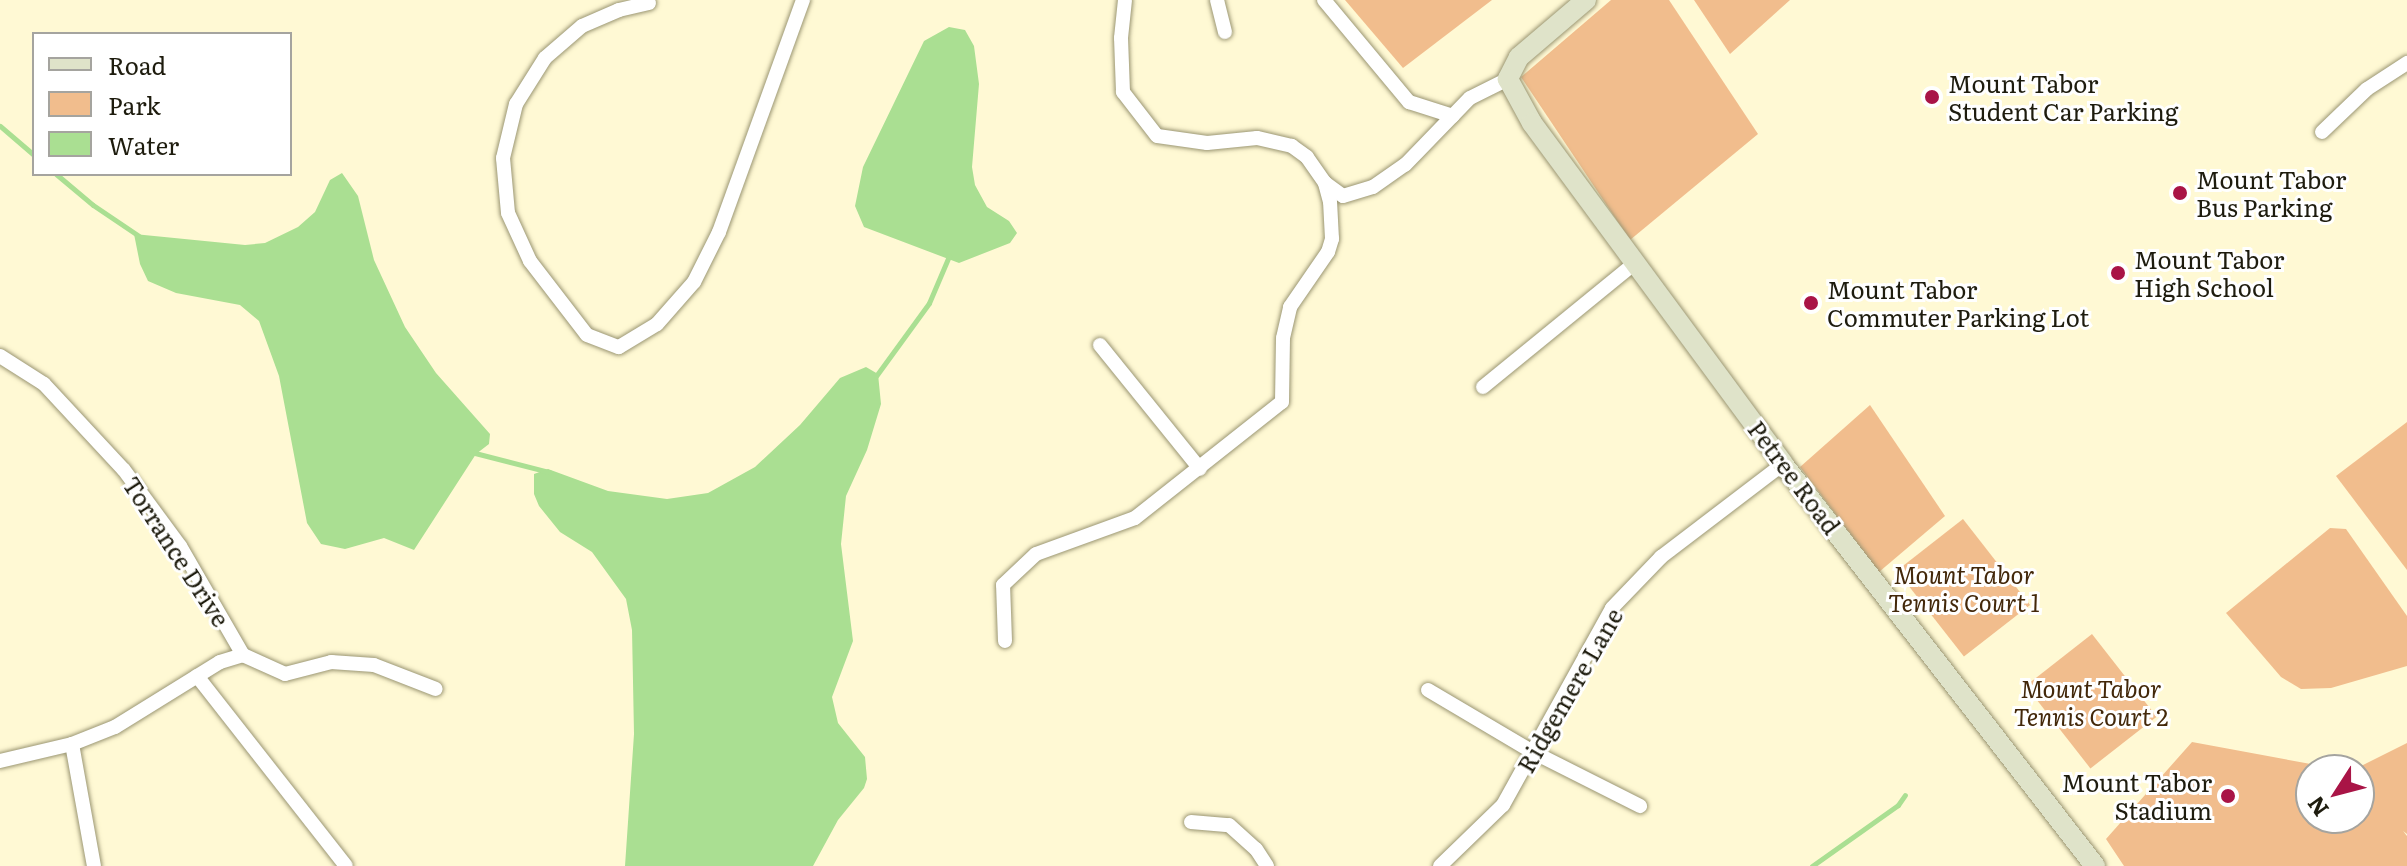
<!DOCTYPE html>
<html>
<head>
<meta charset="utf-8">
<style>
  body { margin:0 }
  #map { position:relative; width:2407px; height:866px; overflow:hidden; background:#fff9d4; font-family:Literata,serif }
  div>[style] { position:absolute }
  .green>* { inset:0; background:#f1bd8d; transform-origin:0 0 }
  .water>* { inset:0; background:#aadf92 }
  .stream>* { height:5px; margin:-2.5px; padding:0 2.5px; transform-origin:2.5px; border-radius:2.5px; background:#aadf92 }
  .roads { filter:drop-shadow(0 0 2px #9b9673) drop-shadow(0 0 2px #9b9673) }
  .street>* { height:14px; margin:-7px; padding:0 7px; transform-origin:7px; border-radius:7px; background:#fff }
  .secondary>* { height:20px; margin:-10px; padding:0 10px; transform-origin:10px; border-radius:10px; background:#dfe3c9 }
  .dots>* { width:22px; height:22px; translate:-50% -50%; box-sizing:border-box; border:4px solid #fff; border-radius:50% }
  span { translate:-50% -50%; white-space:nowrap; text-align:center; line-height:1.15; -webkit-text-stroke:6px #fff; paint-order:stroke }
  .poi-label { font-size:24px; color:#1e1c0e }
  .left { translate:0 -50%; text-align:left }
  .right { translate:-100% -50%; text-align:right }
  .street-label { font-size:24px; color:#1e1c0e }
  .park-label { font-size:24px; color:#43280a; font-style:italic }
  .legend { position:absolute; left:32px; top:32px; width:260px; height:144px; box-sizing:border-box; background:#fff; border:2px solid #a5a49f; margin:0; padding:10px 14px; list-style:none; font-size:24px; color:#1e1c0e }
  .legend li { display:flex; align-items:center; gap:16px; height:40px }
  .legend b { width:40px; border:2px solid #a5a49f }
  .north { position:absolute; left:2295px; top:754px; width:80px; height:80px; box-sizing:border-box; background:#fff; border:2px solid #a5a49f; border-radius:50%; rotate:234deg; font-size:22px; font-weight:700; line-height:32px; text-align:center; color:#1e1c0e }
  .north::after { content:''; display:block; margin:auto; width:28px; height:36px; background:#a91446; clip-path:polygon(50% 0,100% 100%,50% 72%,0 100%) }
</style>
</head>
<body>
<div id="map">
  <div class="green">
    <i style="clip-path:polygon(1345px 0,1492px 0,1403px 68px)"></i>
    <i style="clip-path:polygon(1611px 0,1669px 0,1758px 134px,1630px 240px,1521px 77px)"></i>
    <i style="clip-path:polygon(1694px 0,1790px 0,1730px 54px)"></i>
    <i style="clip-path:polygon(1870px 405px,1945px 516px,1879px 572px,1800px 467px)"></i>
    <i style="clip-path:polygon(2407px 422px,2407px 570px,2336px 476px)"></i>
    <i style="left:1963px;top:519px;width:109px;height:84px;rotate:52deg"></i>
    <i style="clip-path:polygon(2330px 528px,2346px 529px,2407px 616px,2407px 666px,2331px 688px,2301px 689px,2281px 677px,2226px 613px)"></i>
    <i style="left:2092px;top:634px;width:105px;height:84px;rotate:52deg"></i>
    <i style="clip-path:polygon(2192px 742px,2343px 770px,2311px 770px,2311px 818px,2359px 818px,2360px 772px,2357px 768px,2407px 743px,2407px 834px,2403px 831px,2407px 836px,2407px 866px,2124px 866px,2106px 839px)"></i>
  </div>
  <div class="water">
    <i style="clip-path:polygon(949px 27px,965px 30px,974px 46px,979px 84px,972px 167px,975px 185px,987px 207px,1009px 221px,1017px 233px,1010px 243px,959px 263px,864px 227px,855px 206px,863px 167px,924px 41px)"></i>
    <i style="clip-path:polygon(342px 173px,358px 196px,374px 260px,405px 327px,436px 373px,490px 434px,489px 444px,476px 454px,414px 550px,384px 538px,345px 549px,321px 544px,307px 523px,279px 376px,259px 321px,240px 305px,176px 293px,148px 281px,140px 264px,134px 234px,245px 245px,265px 243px,298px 227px,315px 212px,330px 180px)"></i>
    <i style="clip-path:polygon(866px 367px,878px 374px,881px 404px,867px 450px,846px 496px,841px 544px,853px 641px,832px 697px,838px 723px,865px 757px,867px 779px,864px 788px,838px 820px,813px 866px,625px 866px,634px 734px,632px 630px,626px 599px,592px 552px,560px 532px,539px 506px,534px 494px,534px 474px,548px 469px,608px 491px,667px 499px,708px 493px,755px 467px,800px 425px,840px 378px)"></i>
  </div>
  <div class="stream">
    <i style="left:0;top:126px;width:45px;rotate:40.5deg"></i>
    <i style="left:56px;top:174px;width:48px;rotate:40deg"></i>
    <i style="left:93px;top:205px;width:55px;rotate:34deg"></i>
    <i style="left:876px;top:376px;width:90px;rotate:-54deg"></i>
    <i style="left:929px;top:303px;width:51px;rotate:-66.9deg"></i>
    <i style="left:471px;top:452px;width:81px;rotate:14.4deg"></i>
    <i style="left:1812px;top:866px;width:105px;rotate:-35.3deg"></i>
    <i style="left:1898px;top:805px;width:12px;rotate:-55deg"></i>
  </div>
  <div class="roads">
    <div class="street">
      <i style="left:1217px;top:0;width:33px;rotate:76deg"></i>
      <i style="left:1324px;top:0;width:133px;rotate:50.2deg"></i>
      <i style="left:1409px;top:102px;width:46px;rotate:17.7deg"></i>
      <i style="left:649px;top:3px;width:31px;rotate:167deg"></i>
      <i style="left:619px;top:10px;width:40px;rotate:156.6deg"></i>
      <i style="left:582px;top:26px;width:49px;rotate:139.1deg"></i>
      <i style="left:545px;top:58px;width:54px;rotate:122.2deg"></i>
      <i style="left:516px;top:104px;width:56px;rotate:103.5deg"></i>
      <i style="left:503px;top:158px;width:55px;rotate:84.8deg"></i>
      <i style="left:508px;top:213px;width:53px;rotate:65.4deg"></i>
      <i style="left:530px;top:261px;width:93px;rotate:52.4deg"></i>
      <i style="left:587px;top:335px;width:34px;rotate:21deg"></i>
      <i style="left:619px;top:347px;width:44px;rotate:-31.2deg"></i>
      <i style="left:657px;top:324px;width:56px;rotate:-48.6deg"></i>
      <i style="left:694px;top:282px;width:56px;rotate:-63.4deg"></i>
      <i style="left:719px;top:232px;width:247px;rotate:-70.1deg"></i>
      <i style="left:2322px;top:132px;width:62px;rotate:-43.7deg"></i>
      <i style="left:2367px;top:89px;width:48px;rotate:-33deg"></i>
      <i style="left:1325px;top:183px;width:22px;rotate:36deg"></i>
      <i style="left:1343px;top:196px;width:31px;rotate:-17deg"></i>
      <i style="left:1373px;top:187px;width:39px;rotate:-35deg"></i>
      <i style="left:1405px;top:165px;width:93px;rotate:-45.9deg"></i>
      <i style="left:1470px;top:98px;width:42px;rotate:-26.6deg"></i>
      <i style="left:1100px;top:345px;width:159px;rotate:51.1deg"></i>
      <i style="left:0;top:356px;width:52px;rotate:32.5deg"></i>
      <i style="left:44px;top:384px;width:117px;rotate:47.1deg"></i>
      <i style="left:124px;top:470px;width:94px;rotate:53.6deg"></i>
      <i style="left:180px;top:546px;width:126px;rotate:60deg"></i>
      <i style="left:1483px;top:387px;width:196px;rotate:-39.2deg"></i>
      <i style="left:1005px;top:641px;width:56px;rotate:-92deg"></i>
      <i style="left:1003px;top:585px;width:45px;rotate:-43.2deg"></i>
      <i style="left:1036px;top:554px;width:105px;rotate:-20deg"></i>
      <i style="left:1135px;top:518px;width:187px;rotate:-38.3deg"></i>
      <i style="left:1282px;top:402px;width:64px;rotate:-89.1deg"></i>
      <i style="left:1283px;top:338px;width:32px;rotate:-77deg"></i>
      <i style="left:1290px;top:307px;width:67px;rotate:-55.4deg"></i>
      <i style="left:1328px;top:252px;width:14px;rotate:-73deg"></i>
      <i style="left:1332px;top:239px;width:37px;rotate:-93deg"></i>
      <i style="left:1330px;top:202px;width:20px;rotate:-105deg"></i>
      <i style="left:1325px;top:183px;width:32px;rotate:-125deg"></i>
      <i style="left:1307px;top:157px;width:19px;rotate:-144deg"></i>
      <i style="left:1292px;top:146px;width:36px;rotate:-167deg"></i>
      <i style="left:1257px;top:138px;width:50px;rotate:174.3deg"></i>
      <i style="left:1207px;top:143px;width:50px;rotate:-172deg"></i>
      <i style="left:1157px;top:136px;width:56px;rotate:-127.7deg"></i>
      <i style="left:1123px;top:92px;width:54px;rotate:-92.1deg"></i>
      <i style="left:1121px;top:38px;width:38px;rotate:-84deg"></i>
      <i style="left:243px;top:655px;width:46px;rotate:24.3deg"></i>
      <i style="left:285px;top:674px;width:48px;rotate:-14.6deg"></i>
      <i style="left:331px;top:662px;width:43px;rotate:4deg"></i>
      <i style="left:374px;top:665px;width:66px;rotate:21.2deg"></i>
      <i style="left:197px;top:676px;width:241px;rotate:51.9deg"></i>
      <i style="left:1428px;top:690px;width:122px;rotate:30.6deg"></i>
      <i style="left:1533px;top:752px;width:120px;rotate:26.8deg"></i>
      <i style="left:72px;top:744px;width:124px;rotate:79.8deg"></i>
      <i style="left:0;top:761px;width:74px;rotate:-13.3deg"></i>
      <i style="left:72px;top:744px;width:46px;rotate:-21.6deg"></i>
      <i style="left:115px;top:727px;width:123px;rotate:-31.8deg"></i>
      <i style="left:220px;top:662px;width:24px;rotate:-17deg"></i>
      <i style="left:1191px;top:822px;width:38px;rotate:5deg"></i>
      <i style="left:1229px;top:825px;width:36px;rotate:42deg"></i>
      <i style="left:1256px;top:849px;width:20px;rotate:57deg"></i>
      <i style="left:1440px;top:866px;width:88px;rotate:-44.1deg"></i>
      <i style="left:1503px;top:805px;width:225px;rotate:-61deg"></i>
      <i style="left:1612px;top:608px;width:71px;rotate:-46.1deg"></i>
      <i style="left:1661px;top:557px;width:153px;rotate:-37.3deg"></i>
    </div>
    <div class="secondary">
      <i style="left:1586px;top:0;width:88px;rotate:139.6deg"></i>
      <i style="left:1519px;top:57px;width:25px;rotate:117deg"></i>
      <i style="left:1508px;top:79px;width:50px;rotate:61.4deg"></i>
      <i style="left:1532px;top:123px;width:423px;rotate:53.6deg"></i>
      <i style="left:1783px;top:464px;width:509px;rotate:52.18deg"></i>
    </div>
  </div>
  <div class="dots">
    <i style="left:1932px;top:97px;background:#a91446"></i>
    <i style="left:2180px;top:193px;background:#a91446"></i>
    <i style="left:2118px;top:273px;background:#a91446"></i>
    <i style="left:1811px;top:303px;background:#a91446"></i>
    <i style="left:2228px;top:796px;background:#a91446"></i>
  </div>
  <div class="poi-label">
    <span class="left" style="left:1948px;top:97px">Mount Tabor<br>Student Car Parking</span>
    <span class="left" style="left:2196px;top:193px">Mount Tabor<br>Bus Parking</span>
    <span class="left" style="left:2134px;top:273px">Mount Tabor<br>High School</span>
    <span class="left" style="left:1827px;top:303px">Mount Tabor<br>Commuter Parking Lot</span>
    <span class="right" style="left:2212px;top:796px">Mount Tabor<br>Stadium</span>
  </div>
  <div class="street-label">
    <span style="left:1795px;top:477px;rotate:53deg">Petree Road</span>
    <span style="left:177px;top:551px;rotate:57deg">Torrance Drive</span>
    <span style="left:1569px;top:690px;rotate:-60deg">Ridgemere Lane</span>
  </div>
  <div class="park-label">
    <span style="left:1964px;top:588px">Mount Tabor<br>Tennis Court 1</span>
    <span style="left:2091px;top:702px">Mount Tabor<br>Tennis Court 2</span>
  </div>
  <ul class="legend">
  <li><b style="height:10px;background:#dfe3c9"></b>Road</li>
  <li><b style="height:22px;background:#f1bd8d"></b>Park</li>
  <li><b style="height:22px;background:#aadf92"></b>Water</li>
  </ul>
  <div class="north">N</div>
</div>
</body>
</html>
